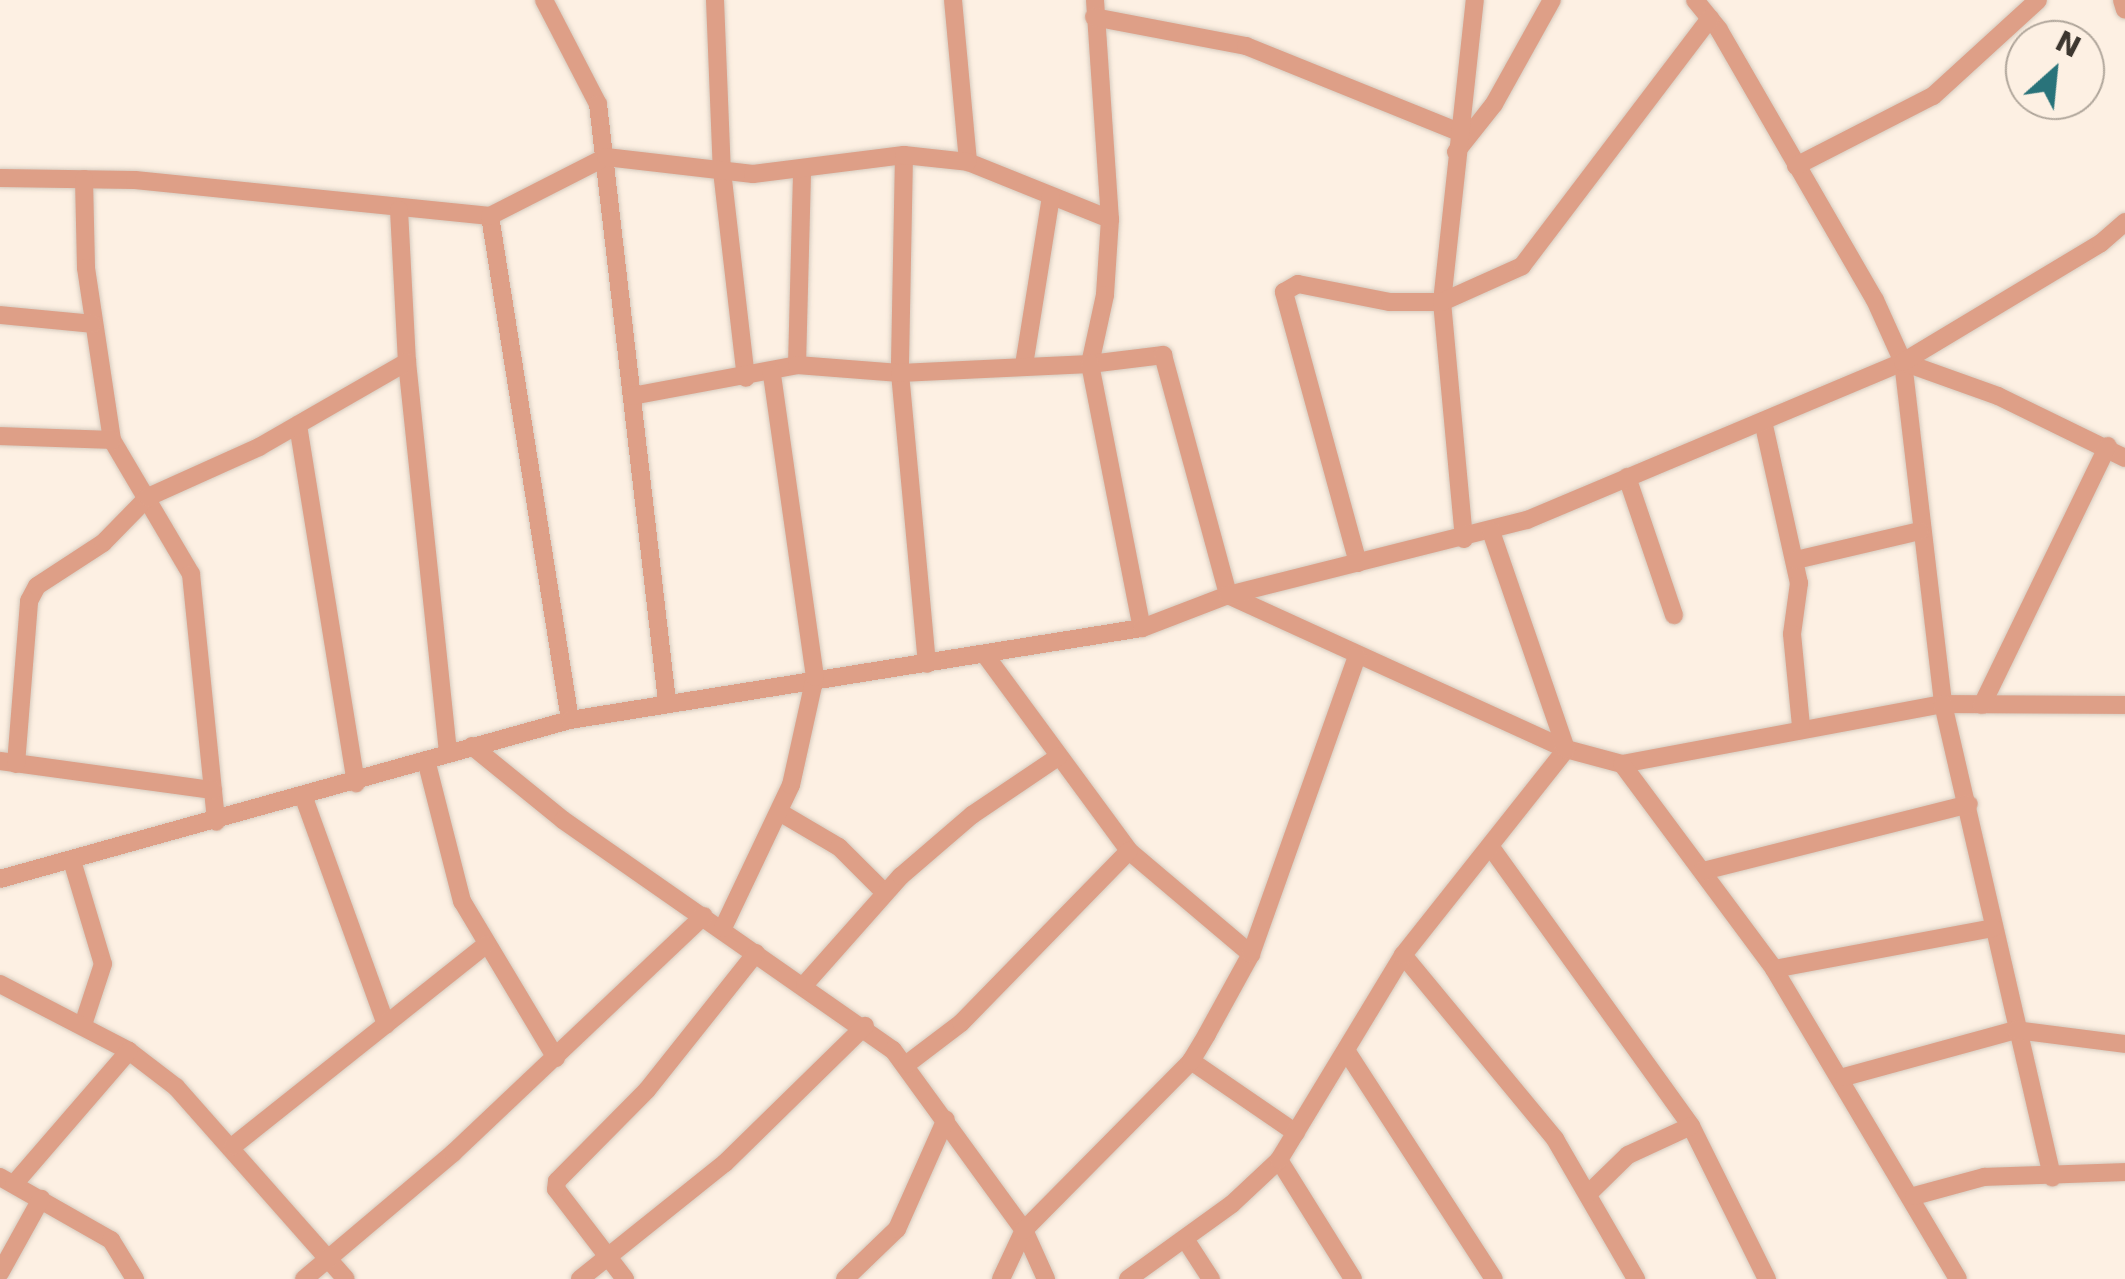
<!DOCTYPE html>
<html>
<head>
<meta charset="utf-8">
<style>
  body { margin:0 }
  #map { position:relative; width:2125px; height:1279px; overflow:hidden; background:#fdf0e3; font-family:"DejaVu Sans",sans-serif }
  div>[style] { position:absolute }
  .roads { filter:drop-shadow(0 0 2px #d6cbbf) drop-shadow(0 0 2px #d6cbbf) }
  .minor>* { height:18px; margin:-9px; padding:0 9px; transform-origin:9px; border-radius:9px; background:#de9f87 }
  span { translate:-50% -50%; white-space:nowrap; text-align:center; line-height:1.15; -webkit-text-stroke:9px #fdf0e3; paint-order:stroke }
  .north { position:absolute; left:2005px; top:20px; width:100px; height:100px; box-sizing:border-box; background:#fdf0e3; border:2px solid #b0a69b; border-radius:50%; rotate:27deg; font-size:28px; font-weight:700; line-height:40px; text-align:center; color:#3c362f }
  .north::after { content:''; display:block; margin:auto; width:35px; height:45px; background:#29737a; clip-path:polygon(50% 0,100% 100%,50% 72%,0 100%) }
</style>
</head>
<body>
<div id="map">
  <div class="roads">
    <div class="minor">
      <i style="left:544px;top:0;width:117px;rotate:62.6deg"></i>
      <i style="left:598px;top:104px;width:601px;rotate:83.41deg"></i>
      <i style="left:715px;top:0;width:171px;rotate:87.7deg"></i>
      <i style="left:722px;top:171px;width:208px;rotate:83.4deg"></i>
      <i style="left:953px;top:0;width:163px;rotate:84.7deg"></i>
      <i style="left:968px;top:162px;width:153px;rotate:21.9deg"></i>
      <i style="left:1110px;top:219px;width:76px;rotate:93.8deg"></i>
      <i style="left:1105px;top:295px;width:71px;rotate:102.3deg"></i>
      <i style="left:1090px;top:364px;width:74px;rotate:-7deg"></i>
      <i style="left:1163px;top:355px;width:249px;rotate:74.8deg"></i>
      <i style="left:1228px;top:595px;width:371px;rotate:24.5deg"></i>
      <i style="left:1566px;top:749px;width:58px;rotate:15deg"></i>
      <i style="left:1622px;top:764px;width:327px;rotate:-10.6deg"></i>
      <i style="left:1943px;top:704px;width:182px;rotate:0.3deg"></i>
      <i style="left:1095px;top:0;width:220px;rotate:86.1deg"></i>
      <i style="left:1695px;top:0;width:38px;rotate:51deg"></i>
      <i style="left:1719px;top:30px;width:312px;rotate:60deg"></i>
      <i style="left:1875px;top:300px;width:68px;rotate:65.7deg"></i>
      <i style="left:1903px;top:362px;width:344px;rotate:83.3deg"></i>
      <i style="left:1943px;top:704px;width:486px;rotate:77deg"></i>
      <i style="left:2122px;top:0;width:10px;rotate:73deg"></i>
      <i style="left:1094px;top:17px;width:155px;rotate:10.8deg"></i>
      <i style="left:1246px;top:46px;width:230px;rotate:22deg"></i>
      <i style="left:1456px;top:152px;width:61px;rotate:-51.6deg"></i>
      <i style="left:1494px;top:104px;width:119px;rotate:-60.9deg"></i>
      <i style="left:904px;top:155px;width:218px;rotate:91.1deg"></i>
      <i style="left:900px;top:373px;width:292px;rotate:84.7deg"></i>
      <i style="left:1796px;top:166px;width:154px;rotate:-27.1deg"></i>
      <i style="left:1933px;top:96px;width:142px;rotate:-42.4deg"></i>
      <i style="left:0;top:178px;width:135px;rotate:0.8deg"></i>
      <i style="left:135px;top:180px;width:357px;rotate:5.8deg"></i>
      <i style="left:84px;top:179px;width:89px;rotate:88.7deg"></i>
      <i style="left:86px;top:268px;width:174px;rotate:81.4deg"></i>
      <i style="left:112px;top:440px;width:156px;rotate:59.5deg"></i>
      <i style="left:191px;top:574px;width:249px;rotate:84.2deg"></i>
      <i style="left:399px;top:210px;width:152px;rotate:87deg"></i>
      <i style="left:407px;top:362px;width:393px;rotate:84deg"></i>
      <i style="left:0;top:315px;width:93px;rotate:5.5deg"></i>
      <i style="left:1903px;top:362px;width:101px;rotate:19.7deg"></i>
      <i style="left:1998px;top:396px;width:141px;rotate:26deg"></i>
      <i style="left:797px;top:365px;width:193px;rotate:-88.5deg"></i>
      <i style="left:1024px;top:365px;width:171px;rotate:-80.9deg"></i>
      <i style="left:632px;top:396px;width:168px;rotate:-10.6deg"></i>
      <i style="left:797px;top:365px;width:103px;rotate:4.4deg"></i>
      <i style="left:900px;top:373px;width:190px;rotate:-2.7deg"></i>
      <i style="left:1090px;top:364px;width:269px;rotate:78.9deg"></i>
      <i style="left:1763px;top:421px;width:166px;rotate:77.5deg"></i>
      <i style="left:1799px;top:583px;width:51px;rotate:97.8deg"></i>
      <i style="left:1792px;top:634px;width:92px;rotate:84.4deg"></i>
      <i style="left:298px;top:425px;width:363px;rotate:80.8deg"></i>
      <i style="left:0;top:436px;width:112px;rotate:2deg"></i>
      <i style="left:1627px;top:477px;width:146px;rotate:71.2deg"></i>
      <i style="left:1464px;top:539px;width:238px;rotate:-95.3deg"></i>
      <i style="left:1442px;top:302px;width:304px;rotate:-83.8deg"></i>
      <i style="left:1796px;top:560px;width:127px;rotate:-13.2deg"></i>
      <i style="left:1358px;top:563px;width:281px;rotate:-105.3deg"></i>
      <i style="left:1284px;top:292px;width:16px;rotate:-30deg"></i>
      <i style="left:1298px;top:284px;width:94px;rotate:11.1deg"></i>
      <i style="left:1390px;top:302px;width:52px"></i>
      <i style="left:1442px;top:302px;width:88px;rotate:-24.2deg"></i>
      <i style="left:1522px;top:266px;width:311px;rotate:-52.8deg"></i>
      <i style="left:986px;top:656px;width:242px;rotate:53.7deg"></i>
      <i style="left:1129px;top:851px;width:160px;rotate:40.2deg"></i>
      <i style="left:1982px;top:705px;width:288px;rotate:-64.1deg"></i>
      <i style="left:570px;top:720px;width:510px;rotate:-99.02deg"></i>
      <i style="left:490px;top:216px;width:130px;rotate:-27deg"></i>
      <i style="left:606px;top:157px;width:148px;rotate:6.6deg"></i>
      <i style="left:753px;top:174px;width:152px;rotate:-7.2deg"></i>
      <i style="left:904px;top:155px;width:64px;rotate:6.2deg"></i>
      <i style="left:472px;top:746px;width:117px;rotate:39.1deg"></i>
      <i style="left:563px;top:820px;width:402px;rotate:34.9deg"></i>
      <i style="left:893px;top:1050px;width:223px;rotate:54deg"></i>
      <i style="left:1024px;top:1230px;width:54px;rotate:65.8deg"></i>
      <i style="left:426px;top:760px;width:146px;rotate:75.7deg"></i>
      <i style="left:462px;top:901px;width:183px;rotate:59.1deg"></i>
      <i style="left:0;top:761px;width:215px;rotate:7.8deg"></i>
      <i style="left:16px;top:764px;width:164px;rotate:-85.4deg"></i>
      <i style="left:29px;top:601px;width:17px;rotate:-62deg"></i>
      <i style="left:37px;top:586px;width:79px;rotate:-33.1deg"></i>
      <i style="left:103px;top:543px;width:64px;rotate:-45.6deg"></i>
      <i style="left:148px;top:497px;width:122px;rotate:-24.2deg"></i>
      <i style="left:259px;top:447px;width:171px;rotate:-29.9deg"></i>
      <i style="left:1622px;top:764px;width:255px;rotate:53.4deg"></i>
      <i style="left:1774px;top:969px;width:360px;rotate:59.3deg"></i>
      <i style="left:304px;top:798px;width:241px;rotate:70.1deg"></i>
      <i style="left:781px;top:813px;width:67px;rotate:30.4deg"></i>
      <i style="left:839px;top:847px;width:65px;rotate:45deg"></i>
      <i style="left:1490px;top:846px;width:345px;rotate:54.3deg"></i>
      <i style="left:1691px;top:1126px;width:171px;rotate:63.6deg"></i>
      <i style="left:73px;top:864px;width:104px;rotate:73.3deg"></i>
      <i style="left:103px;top:964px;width:64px;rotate:108.2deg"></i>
      <i style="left:1703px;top:871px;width:274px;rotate:-14.1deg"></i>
      <i style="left:0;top:879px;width:592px;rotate:-15.59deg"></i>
      <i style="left:570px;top:720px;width:579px;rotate:-9.14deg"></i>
      <i style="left:1142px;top:628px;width:92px;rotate:-21deg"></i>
      <i style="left:1228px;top:595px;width:308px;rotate:-14.1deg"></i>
      <i style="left:1527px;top:520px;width:408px;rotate:-22.8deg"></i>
      <i style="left:1903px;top:362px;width:231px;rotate:-31deg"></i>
      <i style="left:2101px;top:243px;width:32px;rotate:-41deg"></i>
      <i style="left:723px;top:928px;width:158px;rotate:-64.6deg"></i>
      <i style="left:791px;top:785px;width:111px;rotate:-77.5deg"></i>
      <i style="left:815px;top:677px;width:307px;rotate:-98.1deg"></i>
      <i style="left:1403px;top:955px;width:239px;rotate:50.4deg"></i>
      <i style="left:1555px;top:1139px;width:162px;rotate:59.9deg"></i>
      <i style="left:1774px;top:969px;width:223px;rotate:-10.6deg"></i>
      <i style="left:0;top:984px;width:145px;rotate:27.4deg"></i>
      <i style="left:129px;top:1051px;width:59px;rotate:37.5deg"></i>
      <i style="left:176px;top:1087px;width:256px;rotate:48.5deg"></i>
      <i style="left:805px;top:984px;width:144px;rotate:-48.4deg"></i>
      <i style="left:901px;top:876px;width:94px;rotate:-40.7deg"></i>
      <i style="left:972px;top:815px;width:104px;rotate:-34deg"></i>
      <i style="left:1347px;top:1052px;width:270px;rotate:57.1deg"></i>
      <i style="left:1191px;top:1061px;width:127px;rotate:34.4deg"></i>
      <i style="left:907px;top:1064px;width:68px;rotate:-37.2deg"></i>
      <i style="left:961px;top:1023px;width:240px;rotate:-45.7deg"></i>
      <i style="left:1844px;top:1077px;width:178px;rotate:-15.3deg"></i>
      <i style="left:2016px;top:1030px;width:110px;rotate:7.3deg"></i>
      <i style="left:233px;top:1146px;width:323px;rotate:-38.5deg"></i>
      <i style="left:1279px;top:1160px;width:140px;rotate:58.1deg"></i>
      <i style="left:0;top:1177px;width:128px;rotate:29.6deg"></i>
      <i style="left:111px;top:1240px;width:46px;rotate:58.4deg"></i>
      <i style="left:14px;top:1184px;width:176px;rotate:-49.2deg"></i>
      <i style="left:1588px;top:1194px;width:56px;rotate:-44.3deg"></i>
      <i style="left:1628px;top:1155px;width:69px;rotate:-24.7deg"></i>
      <i style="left:1914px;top:1196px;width:73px;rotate:-15.2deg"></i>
      <i style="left:1984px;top:1177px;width:141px;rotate:-2deg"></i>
      <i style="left:1185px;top:1239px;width:48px;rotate:57deg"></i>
      <i style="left:0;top:1273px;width:85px;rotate:-61deg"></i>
      <i style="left:304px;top:1279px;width:195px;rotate:-40.2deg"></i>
      <i style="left:453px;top:1153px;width:345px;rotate:-43.4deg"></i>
      <i style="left:580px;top:1279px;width:186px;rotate:-38.7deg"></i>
      <i style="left:725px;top:1163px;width:196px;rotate:-44.4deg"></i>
      <i style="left:625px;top:1279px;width:113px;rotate:-127.5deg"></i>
      <i style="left:556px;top:1189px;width:8px;rotate:-83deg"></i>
      <i style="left:557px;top:1181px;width:128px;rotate:-45.3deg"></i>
      <i style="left:647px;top:1090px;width:175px;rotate:-51.5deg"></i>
      <i style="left:845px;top:1279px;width:72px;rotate:-43.9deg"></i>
      <i style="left:897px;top:1229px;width:120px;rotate:-66deg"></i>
      <i style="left:1001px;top:1279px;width:54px;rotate:-64.9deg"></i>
      <i style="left:1024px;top:1230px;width:238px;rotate:-45.3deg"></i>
      <i style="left:1191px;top:1061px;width:31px;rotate:-59deg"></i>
      <i style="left:1207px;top:1034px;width:91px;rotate:-61.2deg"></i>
      <i style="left:1251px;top:954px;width:316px;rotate:-70.4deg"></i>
      <i style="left:1128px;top:1279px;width:128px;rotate:-35.8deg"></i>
      <i style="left:1232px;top:1204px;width:64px;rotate:-43.1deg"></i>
      <i style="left:1279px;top:1160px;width:240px;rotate:-58.8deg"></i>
      <i style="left:1403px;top:955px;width:263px;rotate:-51.6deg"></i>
      <i style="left:1566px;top:749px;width:231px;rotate:-109deg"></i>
    </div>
  </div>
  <div class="north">N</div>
</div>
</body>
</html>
